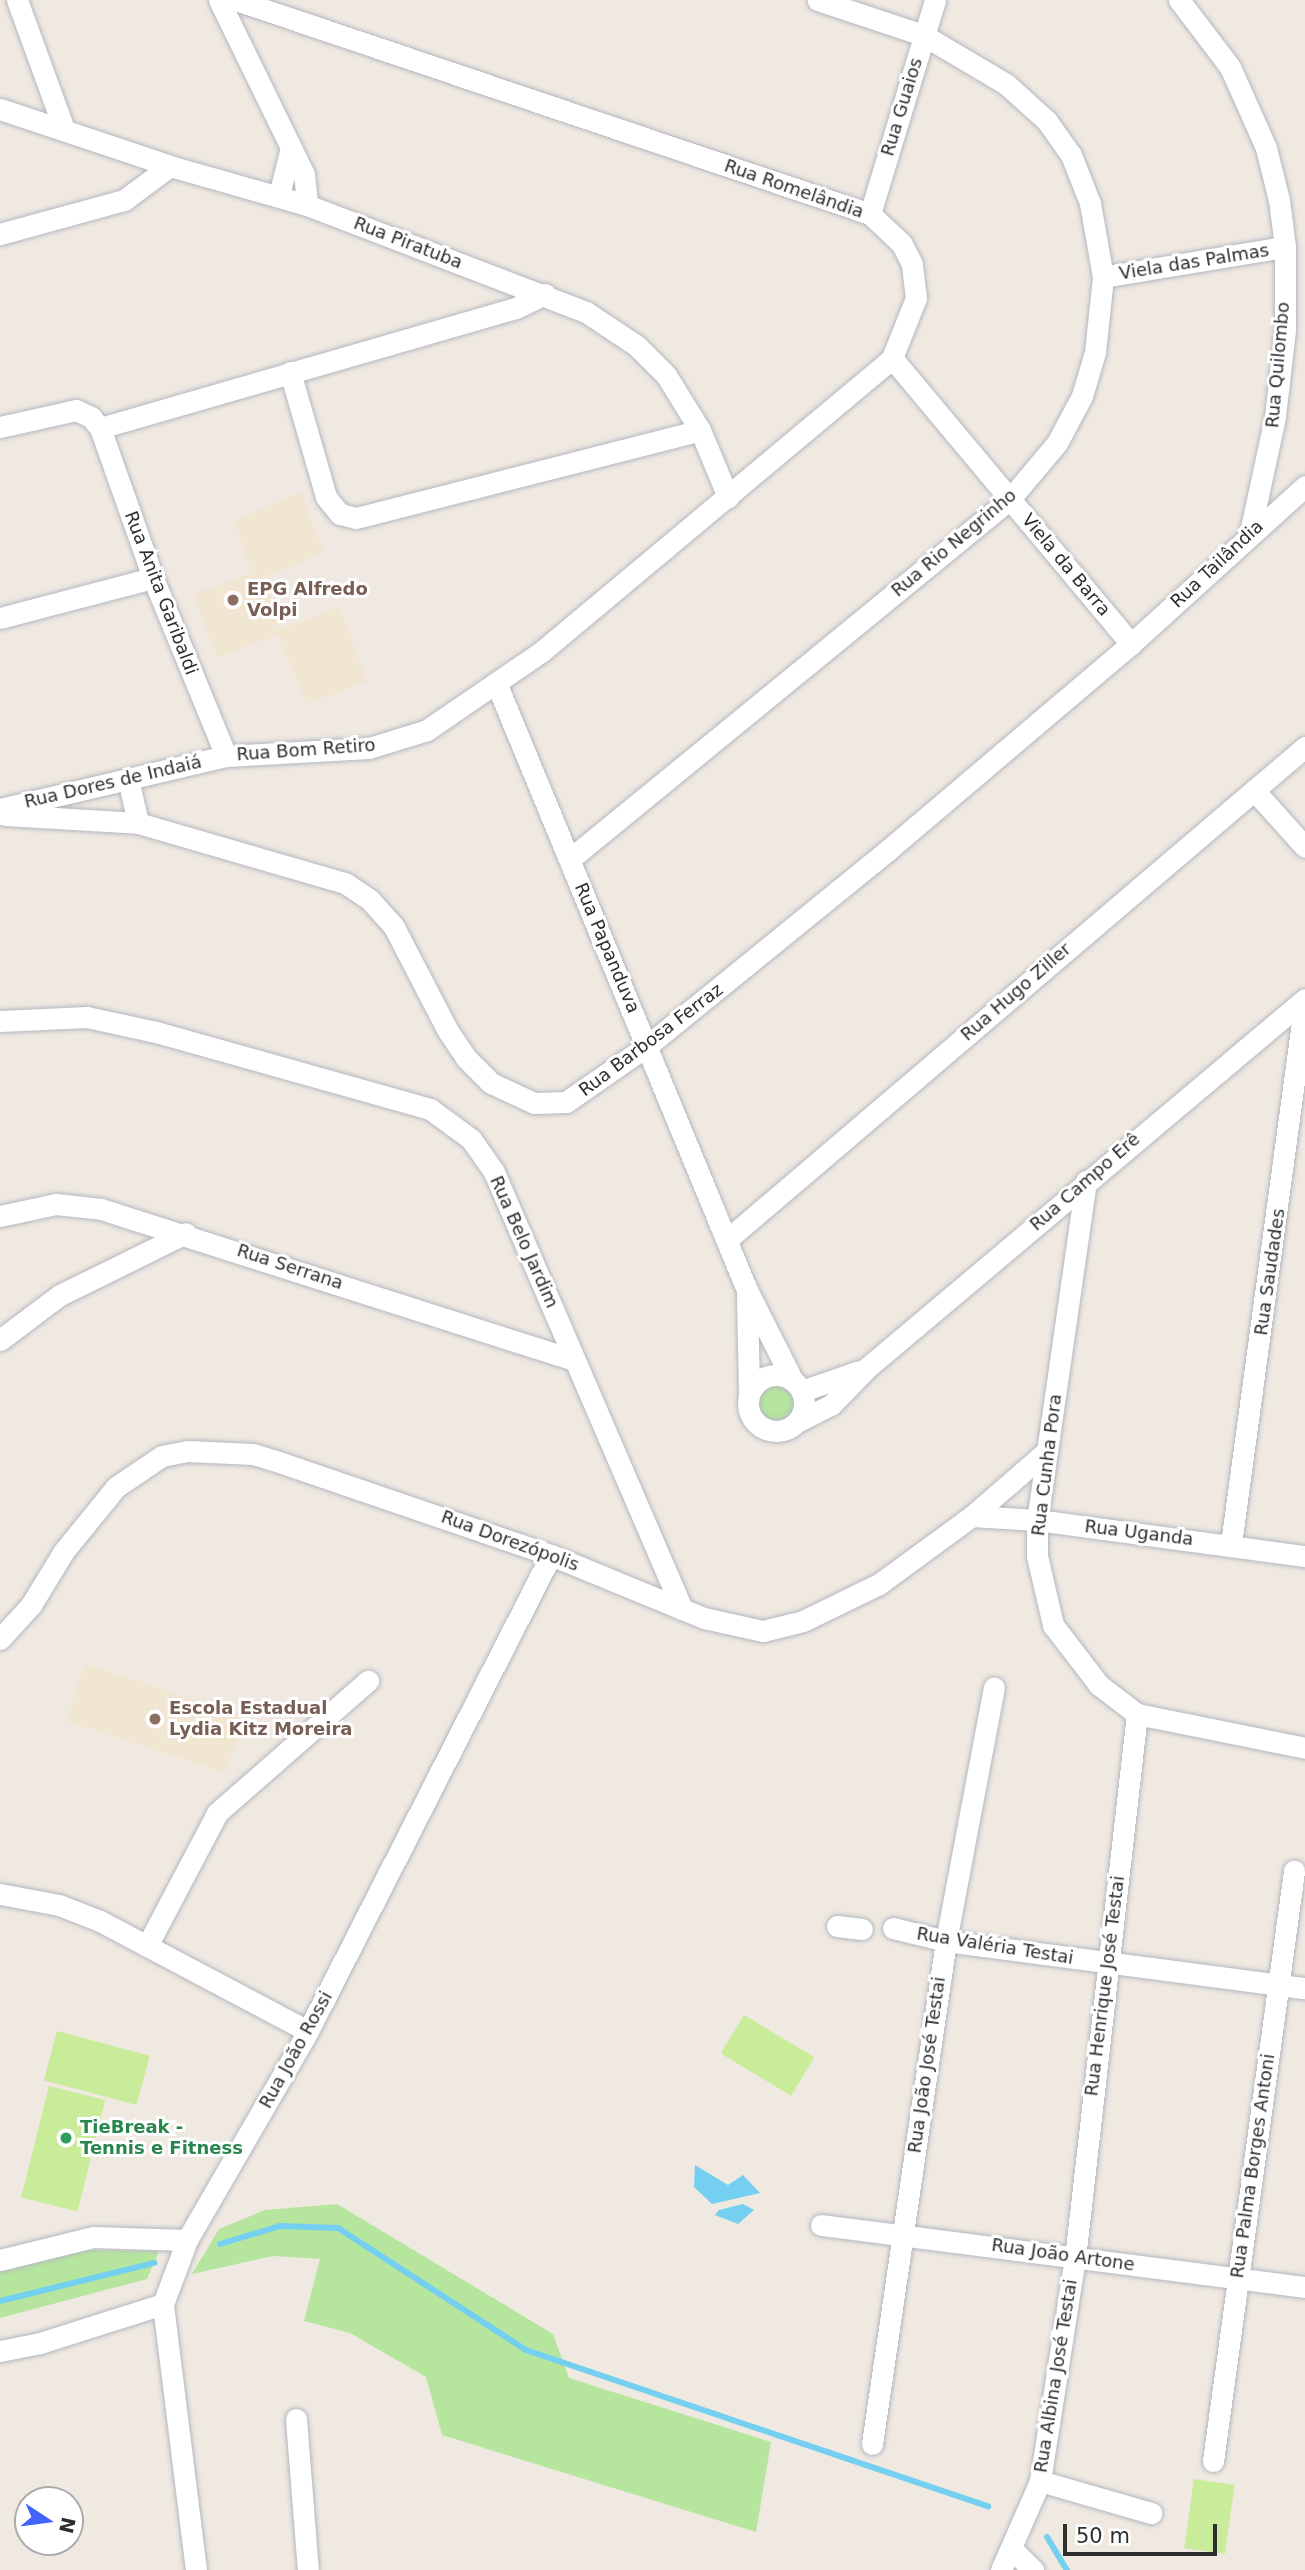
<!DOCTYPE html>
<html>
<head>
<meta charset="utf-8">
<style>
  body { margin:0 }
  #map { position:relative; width:1305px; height:2570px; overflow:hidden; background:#efe9e1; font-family:"DejaVu Sans",sans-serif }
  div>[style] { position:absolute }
  .education>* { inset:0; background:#f0e6d1; transform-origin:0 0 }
  .green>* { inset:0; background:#b6e59e }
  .round { border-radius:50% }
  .pitch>* { inset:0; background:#c9ec9a; transform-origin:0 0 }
  .water>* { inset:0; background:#75cff0 }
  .stream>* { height:6px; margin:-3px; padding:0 3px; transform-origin:3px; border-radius:3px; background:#75cff0 }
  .roads { filter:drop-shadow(0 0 2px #b4b7c1) drop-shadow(0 0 2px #b4b7c1) }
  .street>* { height:21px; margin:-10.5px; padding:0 10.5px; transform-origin:10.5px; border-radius:10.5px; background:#fff }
  .street>.ring { margin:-10.5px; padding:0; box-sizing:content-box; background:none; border:21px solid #fff; border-radius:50% }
  .dots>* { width:19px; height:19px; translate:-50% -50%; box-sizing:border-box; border:4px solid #fff; border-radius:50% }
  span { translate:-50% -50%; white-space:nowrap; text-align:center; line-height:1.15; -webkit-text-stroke:6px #fff; paint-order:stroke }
  .street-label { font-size:18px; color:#2e2e2e }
  .education-label { font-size:18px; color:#785e54; font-weight:700 }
  .left { translate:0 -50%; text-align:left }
  .leisure-label { font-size:18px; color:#27864d; font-weight:700 }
  .north { position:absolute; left:14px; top:2486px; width:70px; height:70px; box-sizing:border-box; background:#fff; border:2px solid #ababab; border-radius:50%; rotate:103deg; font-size:19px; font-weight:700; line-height:28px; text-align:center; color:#2e2e2e }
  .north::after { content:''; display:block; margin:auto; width:24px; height:32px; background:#4264fb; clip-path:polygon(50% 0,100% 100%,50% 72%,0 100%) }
  .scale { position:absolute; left:1063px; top:2524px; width:154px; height:32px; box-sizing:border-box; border:4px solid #2e2e2e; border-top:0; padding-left:9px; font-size:21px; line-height:24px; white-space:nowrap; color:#2e2e2e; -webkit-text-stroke:5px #fff; paint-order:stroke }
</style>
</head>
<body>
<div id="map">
  <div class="education">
    <i style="clip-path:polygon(301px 492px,324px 553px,266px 577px,279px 629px,340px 607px,367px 681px,307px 704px,277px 635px,217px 658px,193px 594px,251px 573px,235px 520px)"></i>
    <i style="left:85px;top:1664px;width:168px;height:60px;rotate:18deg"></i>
  </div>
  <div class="green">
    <i class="round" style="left:749px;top:1376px;width:54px;height:54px"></i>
    <i style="clip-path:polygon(337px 2204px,553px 2334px,569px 2378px,771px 2442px,756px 2532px,442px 2435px,426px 2377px,350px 2333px,304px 2321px,320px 2259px,273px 2256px,192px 2274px,219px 2229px,265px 2210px)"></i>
    <i style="clip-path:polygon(83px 2250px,159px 2251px,147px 2279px,0 2318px,0 2270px)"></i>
  </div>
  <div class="pitch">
    <i style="left:744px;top:2015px;width:82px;height:45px;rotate:31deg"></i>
    <i style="left:57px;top:2031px;width:96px;height:51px;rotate:15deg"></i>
    <i style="left:49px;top:2086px;width:58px;height:115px;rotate:14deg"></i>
    <i style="left:1194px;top:2479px;width:41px;height:70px;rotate:8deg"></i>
  </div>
  <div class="water">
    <i style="clip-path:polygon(695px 2165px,728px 2185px,743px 2175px,760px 2193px,712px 2204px,694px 2187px)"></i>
    <i style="clip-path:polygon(743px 2204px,754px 2210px,738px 2224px,715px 2215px,719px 2210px)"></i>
  </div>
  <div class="stream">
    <i style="left:220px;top:2244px;width:63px;rotate:-16.7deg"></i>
    <i style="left:280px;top:2226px;width:58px;rotate:2deg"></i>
    <i style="left:338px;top:2228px;width:224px;rotate:33deg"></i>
    <i style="left:526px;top:2350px;width:488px;rotate:18.7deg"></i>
    <i style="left:0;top:2301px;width:159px;rotate:-13.9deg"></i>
    <i style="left:1047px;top:2537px;width:39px;rotate:59deg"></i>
  </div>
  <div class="roads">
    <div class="street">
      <i style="left:17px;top:0;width:137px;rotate:70deg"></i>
      <i style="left:219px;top:0;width:194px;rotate:64deg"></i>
      <i style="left:304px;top:174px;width:31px;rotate:84deg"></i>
      <i style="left:1179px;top:0;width:84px;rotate:52.7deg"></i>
      <i style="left:1230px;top:67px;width:89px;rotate:66deg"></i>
      <i style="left:1266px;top:148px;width:54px;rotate:76deg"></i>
      <i style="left:1279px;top:200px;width:47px;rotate:82.7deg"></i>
      <i style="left:1285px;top:247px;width:83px;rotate:90deg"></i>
      <i style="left:1285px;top:330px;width:88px;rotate:96.6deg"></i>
      <i style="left:1275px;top:417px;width:119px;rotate:102.2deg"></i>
      <i style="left:0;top:109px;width:179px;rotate:18.5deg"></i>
      <i style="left:170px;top:166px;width:142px;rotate:15.9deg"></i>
      <i style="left:307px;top:205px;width:299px;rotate:21deg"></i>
      <i style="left:586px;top:312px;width:61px;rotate:33.7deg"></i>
      <i style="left:637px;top:346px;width:41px;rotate:45deg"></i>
      <i style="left:666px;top:375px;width:65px;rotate:58.3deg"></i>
      <i style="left:700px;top:430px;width:73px;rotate:67.3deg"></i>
      <i style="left:279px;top:195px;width:49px;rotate:-75.7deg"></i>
      <i style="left:870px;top:214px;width:224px;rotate:-73.1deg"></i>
      <i style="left:0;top:234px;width:129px;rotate:-15.3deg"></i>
      <i style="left:124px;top:200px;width:57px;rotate:-36.5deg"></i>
      <i style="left:1103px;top:277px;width:184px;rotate:-9.4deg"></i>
      <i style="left:892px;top:358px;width:373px;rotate:50.1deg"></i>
      <i style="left:290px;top:372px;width:130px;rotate:73.9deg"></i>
      <i style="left:326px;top:497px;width:22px;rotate:51deg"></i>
      <i style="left:340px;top:514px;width:16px;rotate:14deg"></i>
      <i style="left:356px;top:518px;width:355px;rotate:-14.3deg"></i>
      <i style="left:0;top:427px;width:78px;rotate:-12.6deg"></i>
      <i style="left:76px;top:410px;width:17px;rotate:25deg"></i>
      <i style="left:91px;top:417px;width:14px;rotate:51deg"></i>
      <i style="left:100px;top:428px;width:159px;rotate:70.5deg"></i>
      <i style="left:153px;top:578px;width:192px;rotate:67.7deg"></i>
      <i style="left:100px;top:428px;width:433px;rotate:-16.1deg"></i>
      <i style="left:516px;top:308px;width:32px;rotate:-26deg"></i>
      <i style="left:0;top:618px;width:158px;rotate:-14.7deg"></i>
      <i style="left:497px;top:685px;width:655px;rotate:67.55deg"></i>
      <i style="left:747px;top:1290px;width:100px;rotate:63.2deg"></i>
      <i style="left:128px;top:779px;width:45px;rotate:77.2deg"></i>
      <i style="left:1254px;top:790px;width:76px;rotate:48.2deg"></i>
      <i style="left:0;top:809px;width:232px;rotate:-13.2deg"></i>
      <i style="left:226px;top:756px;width:143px;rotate:-3.2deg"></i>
      <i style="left:369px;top:748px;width:61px;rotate:-17.2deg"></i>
      <i style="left:427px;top:730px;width:138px;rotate:-34.4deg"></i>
      <i style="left:541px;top:652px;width:458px;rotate:-39.9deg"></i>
      <i style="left:892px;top:358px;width:65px;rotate:-68.2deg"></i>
      <i style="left:916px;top:298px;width:34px;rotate:-97deg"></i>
      <i style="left:912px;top:264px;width:22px;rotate:-117deg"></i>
      <i style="left:902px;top:244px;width:44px;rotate:-136.8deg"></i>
      <i style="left:870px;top:214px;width:669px;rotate:-161.35deg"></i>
      <i style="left:5px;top:815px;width:133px;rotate:3.4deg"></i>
      <i style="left:138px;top:823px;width:216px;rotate:16.2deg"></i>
      <i style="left:345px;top:883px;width:30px;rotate:34deg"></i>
      <i style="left:370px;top:900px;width:36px;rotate:48deg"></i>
      <i style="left:394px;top:927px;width:117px;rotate:62.6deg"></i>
      <i style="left:448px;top:1031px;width:32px;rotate:56deg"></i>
      <i style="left:466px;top:1058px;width:35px;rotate:45deg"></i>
      <i style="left:491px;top:1083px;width:47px;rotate:24.9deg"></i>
      <i style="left:534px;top:1103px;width:32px;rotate:-2deg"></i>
      <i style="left:566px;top:1102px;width:98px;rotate:-34.7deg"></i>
      <i style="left:647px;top:1046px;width:311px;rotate:-39.1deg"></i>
      <i style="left:888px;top:850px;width:319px;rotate:-40.3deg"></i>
      <i style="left:1131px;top:644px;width:235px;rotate:-42.2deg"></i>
      <i style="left:570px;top:859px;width:569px;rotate:-39.29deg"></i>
      <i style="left:1010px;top:499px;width:73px;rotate:-50deg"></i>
      <i style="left:1057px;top:443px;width:53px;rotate:-62deg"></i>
      <i style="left:1082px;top:396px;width:46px;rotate:-73.5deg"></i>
      <i style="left:1095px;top:352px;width:75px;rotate:-83.9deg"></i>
      <i style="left:1103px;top:277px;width:75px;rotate:-100deg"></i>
      <i style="left:1090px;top:203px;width:52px;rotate:-111.6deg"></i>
      <i style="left:1071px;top:155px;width:42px;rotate:-125.2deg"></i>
      <i style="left:1047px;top:121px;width:55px;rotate:-137.9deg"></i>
      <i style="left:1006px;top:84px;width:96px;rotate:-149.4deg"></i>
      <i style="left:923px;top:35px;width:111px;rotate:-161.6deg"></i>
      <i style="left:0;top:1021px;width:87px;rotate:-2.6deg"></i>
      <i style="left:87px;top:1017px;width:71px;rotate:12.3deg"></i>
      <i style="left:156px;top:1032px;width:285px;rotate:15.7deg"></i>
      <i style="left:430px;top:1109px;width:51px;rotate:36.2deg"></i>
      <i style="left:471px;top:1139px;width:40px;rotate:55.1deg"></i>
      <i style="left:494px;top:1172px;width:476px;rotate:66.7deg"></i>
      <i style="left:1086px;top:1181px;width:343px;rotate:98.2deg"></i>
      <i style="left:1037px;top:1520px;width:36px;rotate:90deg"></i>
      <i style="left:1037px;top:1556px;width:71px;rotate:76.9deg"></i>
      <i style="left:1053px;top:1625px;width:76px;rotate:52.5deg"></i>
      <i style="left:1099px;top:1685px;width:48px;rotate:37.3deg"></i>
      <i style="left:1137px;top:1714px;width:171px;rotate:11.4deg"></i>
      <i style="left:0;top:1216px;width:57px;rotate:-12.1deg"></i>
      <i style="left:56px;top:1204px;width:45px;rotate:6.3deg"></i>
      <i style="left:101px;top:1209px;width:497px;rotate:17.7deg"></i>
      <i style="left:729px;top:1238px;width:757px;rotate:-40.45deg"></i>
      <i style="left:747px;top:1296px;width:98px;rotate:88.8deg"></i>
      <i style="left:0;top:1340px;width:75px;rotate:-36.9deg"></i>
      <i style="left:60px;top:1295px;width:140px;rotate:-26.2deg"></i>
      <i class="ring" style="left:748px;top:1375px;width:35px;height:35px"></i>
      <i style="left:802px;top:1391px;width:60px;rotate:-19.3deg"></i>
      <i style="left:797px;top:1422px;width:38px;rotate:-27deg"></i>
      <i style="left:831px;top:1405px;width:53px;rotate:-45.8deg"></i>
      <i style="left:868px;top:1367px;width:571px;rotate:-40.1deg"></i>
      <i style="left:972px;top:1516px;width:65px;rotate:3.5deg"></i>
      <i style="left:1037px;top:1520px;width:270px;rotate:7.7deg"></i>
      <i style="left:1231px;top:1544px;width:549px;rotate:-82.25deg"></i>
      <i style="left:0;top:1639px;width:46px;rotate:-47.6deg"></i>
      <i style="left:31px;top:1605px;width:63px;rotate:-58.6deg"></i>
      <i style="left:64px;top:1551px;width:82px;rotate:-50.9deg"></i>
      <i style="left:116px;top:1487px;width:55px;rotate:-34deg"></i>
      <i style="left:162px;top:1456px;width:26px;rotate:-11deg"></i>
      <i style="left:188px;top:1451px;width:65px;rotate:2.6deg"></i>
      <i style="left:253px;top:1454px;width:30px;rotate:17deg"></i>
      <i style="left:282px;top:1463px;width:284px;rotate:18.9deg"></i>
      <i style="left:551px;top:1555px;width:165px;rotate:22.4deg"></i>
      <i style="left:704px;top:1618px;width:60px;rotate:12.4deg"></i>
      <i style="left:763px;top:1631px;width:41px;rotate:-14deg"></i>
      <i style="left:803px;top:1621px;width:85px;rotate:-26deg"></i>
      <i style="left:879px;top:1584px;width:115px;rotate:-36.2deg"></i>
      <i style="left:972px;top:1516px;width:99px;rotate:-40.9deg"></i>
      <i style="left:0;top:1894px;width:60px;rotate:10.6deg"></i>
      <i style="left:59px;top:1905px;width:44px;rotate:21.3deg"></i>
      <i style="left:100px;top:1921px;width:235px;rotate:27.9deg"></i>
      <i style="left:837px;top:1926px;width:25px;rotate:7deg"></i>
      <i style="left:893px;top:1928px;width:55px;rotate:13.8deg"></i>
      <i style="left:946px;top:1941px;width:362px;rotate:7.5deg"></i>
      <i style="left:147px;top:1946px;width:150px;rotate:-62.2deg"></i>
      <i style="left:217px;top:1813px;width:201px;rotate:-41.2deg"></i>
      <i style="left:821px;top:2225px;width:488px;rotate:7.3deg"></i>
      <i style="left:0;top:2260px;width:96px;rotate:-13.9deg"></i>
      <i style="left:93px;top:2237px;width:94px;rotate:1.8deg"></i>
      <i style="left:0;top:2351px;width:41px;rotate:-11.3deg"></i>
      <i style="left:40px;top:2343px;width:129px;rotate:-17.6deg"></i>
      <i style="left:296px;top:2419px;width:151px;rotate:85.5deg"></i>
      <i style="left:872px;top:2444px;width:508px;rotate:-81.63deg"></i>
      <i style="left:946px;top:1941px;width:258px;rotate:-79.3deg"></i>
      <i style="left:1213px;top:2461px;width:596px;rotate:-82.18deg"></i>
      <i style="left:1040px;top:2481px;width:116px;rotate:16.1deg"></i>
      <i style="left:1012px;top:2549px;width:30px;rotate:45deg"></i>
      <i style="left:196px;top:2570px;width:268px;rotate:-97.1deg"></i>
      <i style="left:163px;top:2304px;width:68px;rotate:-69.4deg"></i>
      <i style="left:187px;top:2240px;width:241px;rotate:-59.9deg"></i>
      <i style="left:308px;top:2031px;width:534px;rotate:-62.96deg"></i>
      <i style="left:1001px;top:2570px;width:97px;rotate:-66.3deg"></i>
      <i style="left:1040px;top:2481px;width:226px;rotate:-81.1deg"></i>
      <i style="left:1075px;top:2258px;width:548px;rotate:-83.5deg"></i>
    </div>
  </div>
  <div class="dots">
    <i style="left:233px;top:600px;background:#8d6e63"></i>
    <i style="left:155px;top:1719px;background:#8d6e63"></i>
    <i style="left:66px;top:2138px;background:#2e9e5b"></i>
  </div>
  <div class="street-label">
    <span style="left:902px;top:107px;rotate:-73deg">Rua Guaios</span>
    <span style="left:794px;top:189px;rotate:19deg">Rua Romelândia</span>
    <span style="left:408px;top:243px;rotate:21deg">Rua Piratuba</span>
    <span style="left:1194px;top:262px;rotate:-9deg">Viela das Palmas</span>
    <span style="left:1278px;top:365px;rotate:-85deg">Rua Quilombo</span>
    <span style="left:954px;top:543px;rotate:-40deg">Rua Rio Negrinho</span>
    <span style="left:1217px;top:564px;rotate:-43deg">Rua Tailândia</span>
    <span style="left:1066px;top:565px;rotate:50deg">Viela da Barra</span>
    <span style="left:161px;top:593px;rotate:69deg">Rua Anita Garibaldi</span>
    <span style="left:306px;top:750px;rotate:-4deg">Rua Bom Retiro</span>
    <span style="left:113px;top:782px;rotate:-13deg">Rua Dores de Indaiá</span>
    <span style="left:607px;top:948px;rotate:67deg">Rua Papanduva</span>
    <span style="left:1016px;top:992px;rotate:-41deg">Rua Hugo Ziller</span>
    <span style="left:651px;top:1040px;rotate:-37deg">Rua Barbosa Ferraz</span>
    <span style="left:1085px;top:1182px;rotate:-41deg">Rua Campo Erê</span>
    <span style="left:524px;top:1242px;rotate:66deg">Rua Belo Jardim</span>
    <span style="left:290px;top:1267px;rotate:18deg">Rua Serrana</span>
    <span style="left:1270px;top:1272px;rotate:-82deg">Rua Saudades</span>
    <span style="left:1047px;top:1465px;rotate:-83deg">Rua Cunha Pora</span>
    <span style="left:1139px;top:1533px;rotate:7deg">Rua Uganda</span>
    <span style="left:510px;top:1541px;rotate:20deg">Rua Dorezópolis</span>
    <span style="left:995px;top:1946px;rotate:9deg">Rua Valéria Testai</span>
    <span style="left:1105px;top:1986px;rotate:-83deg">Rua Henrique José Testai</span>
    <span style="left:296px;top:2050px;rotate:-61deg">Rua João Rossi</span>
    <span style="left:927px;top:2065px;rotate:-82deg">Rua João José Testai</span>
    <span style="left:1253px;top:2166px;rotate:-82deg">Rua Palma Borges Antoni</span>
    <span style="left:1063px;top:2255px;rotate:8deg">Rua João Artone</span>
    <span style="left:1056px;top:2376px;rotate:-81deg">Rua Albina José Testai</span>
  </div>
  <div class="education-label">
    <span class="left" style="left:247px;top:600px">EPG Alfredo<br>Volpi</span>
    <span class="left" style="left:169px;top:1719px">Escola Estadual<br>Lydia Kitz Moreira</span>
  </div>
  <div class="leisure-label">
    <span class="left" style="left:80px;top:2138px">TieBreak -<br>Tennis e Fitness</span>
  </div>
  <div class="north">N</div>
  <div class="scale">50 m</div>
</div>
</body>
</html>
